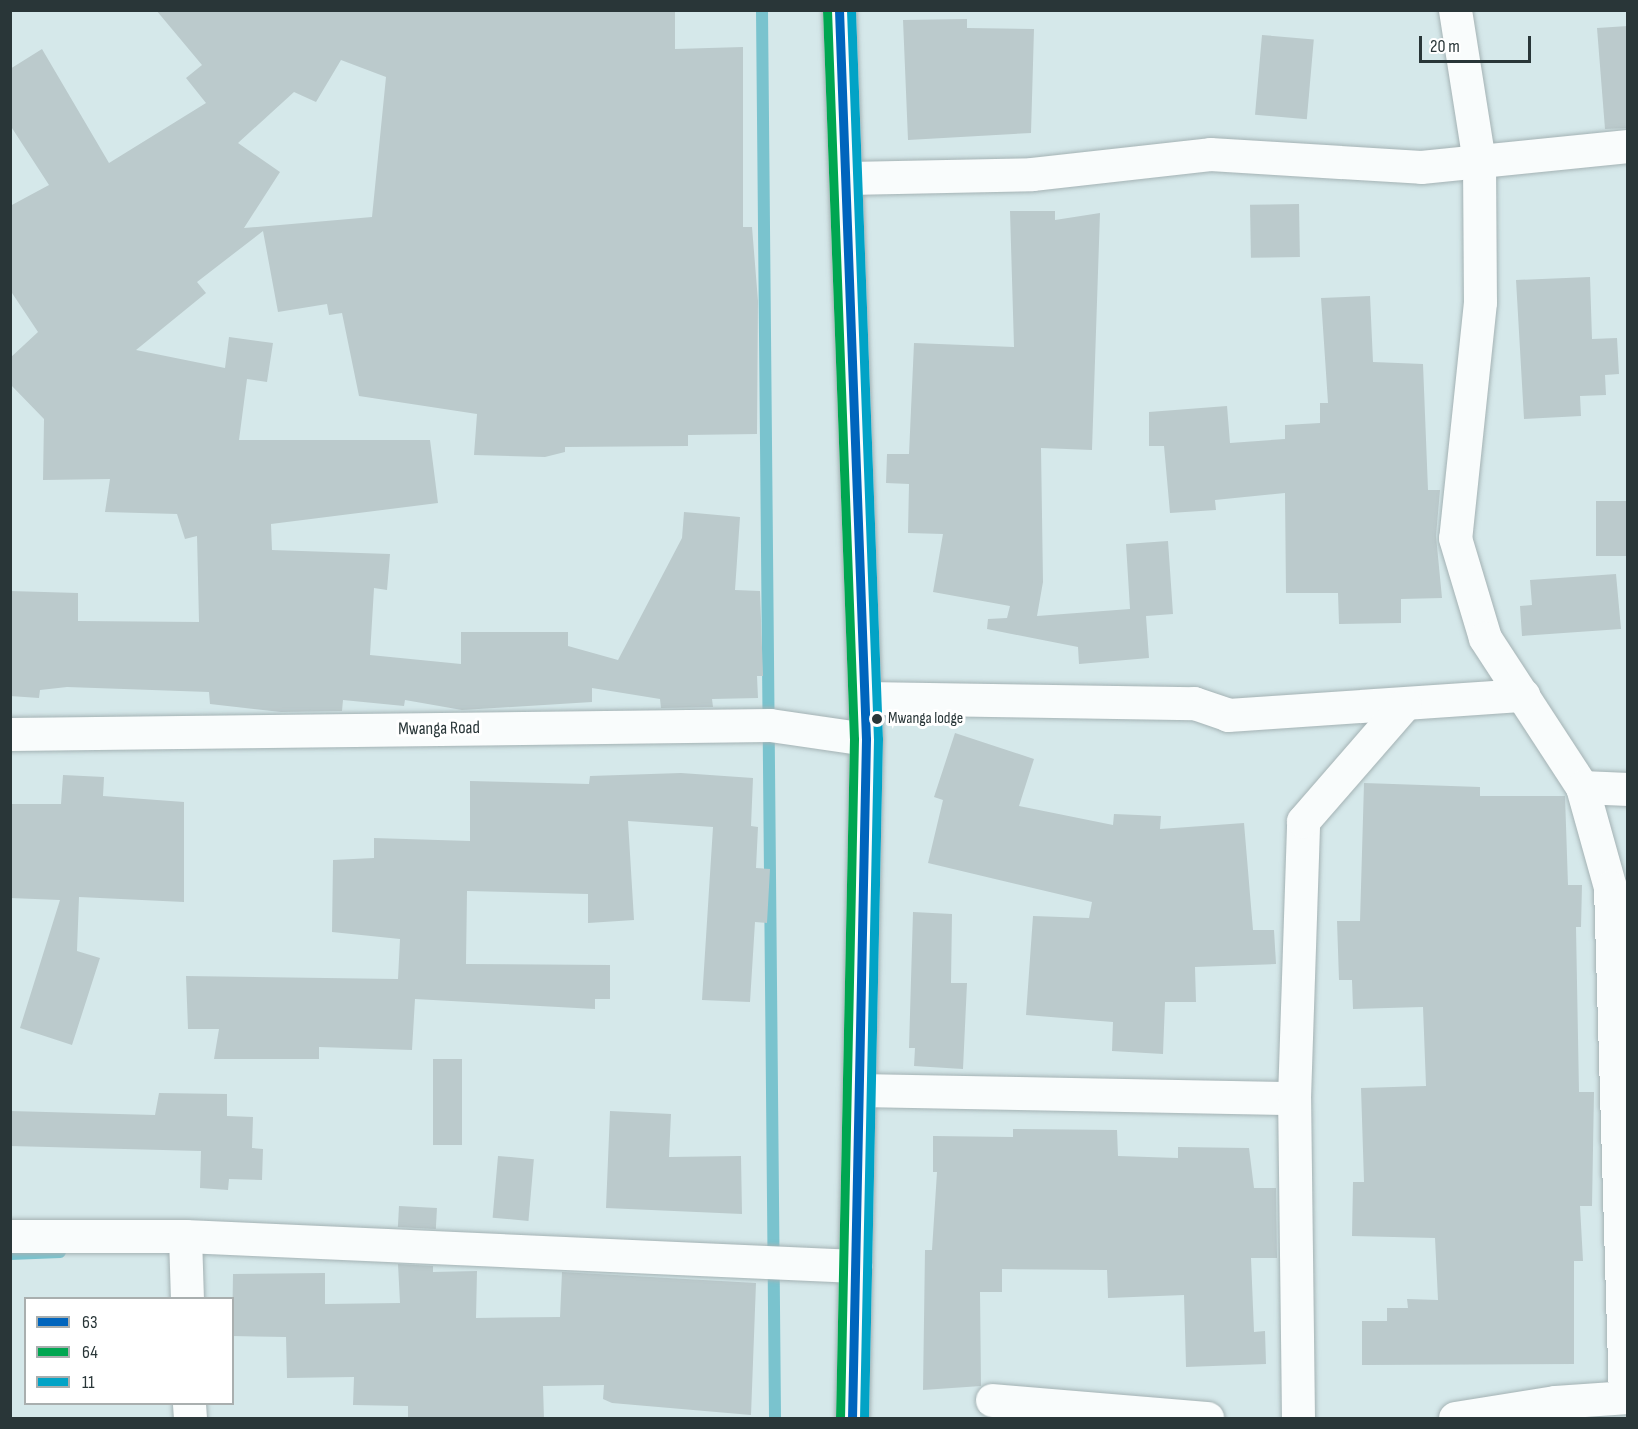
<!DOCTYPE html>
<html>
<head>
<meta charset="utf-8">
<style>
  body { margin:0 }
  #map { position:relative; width:1638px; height:1429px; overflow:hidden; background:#d5e8ea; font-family:"Sofia Sans Condensed",sans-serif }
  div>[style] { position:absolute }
  .stream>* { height:12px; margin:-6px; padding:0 6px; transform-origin:6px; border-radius:6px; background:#7ac3ce }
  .building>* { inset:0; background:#bbcacc; transform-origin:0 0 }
  .roads { filter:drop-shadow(0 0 2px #a4b2b4) drop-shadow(0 0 2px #a4b2b4) }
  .street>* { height:33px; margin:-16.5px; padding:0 16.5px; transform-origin:16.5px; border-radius:16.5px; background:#f9fcfc }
  .secondary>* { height:33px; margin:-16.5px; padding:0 16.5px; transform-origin:16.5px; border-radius:16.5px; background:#f9fcfc }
  .bus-1>* { height:9px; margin:-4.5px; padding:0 4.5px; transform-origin:4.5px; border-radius:4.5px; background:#0065bd }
  .bus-2>* { height:9px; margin:-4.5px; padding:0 4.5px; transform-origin:4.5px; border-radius:4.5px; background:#00a651 }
  .bus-3>* { height:9px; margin:-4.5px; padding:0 4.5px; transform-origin:4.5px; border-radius:4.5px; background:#02a3c6 }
  .dots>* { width:16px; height:16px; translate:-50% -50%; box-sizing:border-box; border:3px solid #fff; border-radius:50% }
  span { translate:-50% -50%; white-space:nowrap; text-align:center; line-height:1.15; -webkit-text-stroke:6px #fff; paint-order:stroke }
  .bus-label { font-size:16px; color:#293638 }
  .left { translate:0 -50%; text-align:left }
  .street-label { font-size:18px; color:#293638 }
  .frame { position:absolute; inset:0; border:12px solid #293638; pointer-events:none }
  .legend { position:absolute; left:24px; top:1297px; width:210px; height:108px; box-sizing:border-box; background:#fff; border:2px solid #a9afaf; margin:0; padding:8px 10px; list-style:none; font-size:18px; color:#293638 }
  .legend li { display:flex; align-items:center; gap:12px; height:30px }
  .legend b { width:30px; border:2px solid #a9afaf }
  .scale { position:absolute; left:1419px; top:36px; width:112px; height:27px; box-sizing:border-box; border:3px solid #293638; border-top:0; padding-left:8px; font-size:18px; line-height:21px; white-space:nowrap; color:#293638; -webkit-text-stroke:4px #fff; paint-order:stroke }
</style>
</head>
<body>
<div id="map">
  <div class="stream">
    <i style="left:762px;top:10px;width:1408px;rotate:89.47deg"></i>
    <i style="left:10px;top:1254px;width:50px;rotate:-2.3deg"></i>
  </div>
  <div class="building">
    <i style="clip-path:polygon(evenodd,156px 10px,675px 10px,675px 49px,743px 47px,743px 227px,752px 227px,758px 301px,757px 434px,688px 435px,688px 446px,565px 447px,565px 452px,545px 457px,474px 455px,477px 414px,359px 396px,342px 313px,329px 315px,327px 304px,278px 312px,263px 231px,197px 282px,206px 293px,136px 350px,225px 368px,229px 337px,273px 343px,267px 382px,247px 379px,239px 440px,430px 440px,438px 503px,271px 524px,272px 550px,390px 554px,387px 590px,374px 588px,370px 655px,461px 664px,461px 632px,568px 632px,568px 646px,618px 660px,682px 538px,684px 512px,740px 517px,735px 590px,760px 591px,763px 676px,757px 676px,758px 698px,712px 699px,713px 707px,661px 708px,660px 699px,592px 688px,592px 702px,462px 710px,405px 700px,404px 706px,343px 700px,342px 711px,281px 712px,210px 704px,209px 692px,67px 687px,40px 690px,39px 698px,10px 696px,10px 591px,78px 593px,78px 621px,199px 622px,197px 536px,185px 539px,177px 514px,105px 512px,110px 479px,43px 480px,44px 419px,10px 384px,10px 358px,38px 332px,10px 290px,10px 206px,49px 185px,10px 125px,10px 69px,42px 49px,109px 163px,206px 103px,186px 78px,202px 65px,156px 10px,341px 60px,386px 77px,372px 217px,244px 228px,280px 172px,238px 143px,294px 92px,316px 102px,341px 60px)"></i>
    <i style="clip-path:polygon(967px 19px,967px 28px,1034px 29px,1031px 133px,908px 140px,903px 20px)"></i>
    <i style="clip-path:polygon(1628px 26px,1628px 128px,1605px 129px,1597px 28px)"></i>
    <i style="left:1262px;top:35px;width:52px;height:80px;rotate:5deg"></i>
    <i style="left:1299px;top:204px;width:53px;height:49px;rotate:89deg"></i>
    <i style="clip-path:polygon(1010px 211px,1055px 211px,1055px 220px,1100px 213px,1092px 450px,1041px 448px,1043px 582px,1037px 616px,1130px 609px,1126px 544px,1168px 541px,1173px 614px,1146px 616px,1149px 658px,1079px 664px,1078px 647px,987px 629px,988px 619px,1007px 618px,1010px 606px,933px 592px,943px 534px,908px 533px,909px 484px,886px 483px,887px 454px,909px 454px,914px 343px,1014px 347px)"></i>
    <i style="clip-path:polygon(1590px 277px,1592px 339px,1617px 338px,1619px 374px,1605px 375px,1606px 395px,1580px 396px,1581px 416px,1524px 419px,1516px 280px)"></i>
    <i style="clip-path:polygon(1370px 296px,1373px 362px,1423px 364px,1428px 490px,1440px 490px,1436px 536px,1442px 598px,1401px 599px,1401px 623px,1339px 624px,1338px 593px,1286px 593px,1285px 493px,1215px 500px,1216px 510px,1170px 513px,1164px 446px,1149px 446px,1149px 412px,1227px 406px,1230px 443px,1285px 439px,1285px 425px,1320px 423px,1320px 403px,1328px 403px,1321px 298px)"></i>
    <i style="left:1596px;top:501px;width:32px;height:55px"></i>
    <i style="clip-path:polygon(1616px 574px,1621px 629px,1522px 636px,1520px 606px,1532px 605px,1530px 580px)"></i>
    <i style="clip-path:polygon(955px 733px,1034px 759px,1019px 806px,1113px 825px,1114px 814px,1161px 816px,1160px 829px,1244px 823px,1253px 930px,1274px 930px,1276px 964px,1195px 967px,1196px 1002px,1165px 1002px,1163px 1054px,1112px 1051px,1113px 1022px,1026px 1015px,1033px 916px,1089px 918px,1092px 902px,928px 863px,943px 800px,934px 797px)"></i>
    <i style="clip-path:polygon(681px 773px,753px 778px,751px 826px,758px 827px,756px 868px,770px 869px,767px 923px,755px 922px,750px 1002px,702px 1000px,713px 827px,628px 821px,634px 920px,588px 923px,588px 894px,467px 891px,466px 964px,610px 965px,610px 999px,595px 999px,595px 1009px,415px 999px,412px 1050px,319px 1047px,319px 1059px,214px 1059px,219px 1029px,188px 1029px,186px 976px,398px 979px,400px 939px,332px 932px,333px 860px,374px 858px,374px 838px,470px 841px,470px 781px,589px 784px,590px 776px)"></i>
    <i style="clip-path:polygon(63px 775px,104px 777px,103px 796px,184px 802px,184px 902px,79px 897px,77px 951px,100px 958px,72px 1045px,20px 1028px,60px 900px,10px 898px,10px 804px,61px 804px)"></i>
    <i style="clip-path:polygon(1364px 783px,1480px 787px,1480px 796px,1565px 796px,1568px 885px,1582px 885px,1581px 927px,1576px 927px,1579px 1092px,1594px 1092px,1592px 1206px,1580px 1206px,1583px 1261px,1574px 1261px,1574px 1364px,1362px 1365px,1362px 1321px,1387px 1321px,1387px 1308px,1408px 1308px,1407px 1299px,1438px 1300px,1435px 1238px,1352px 1236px,1353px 1182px,1364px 1182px,1361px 1088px,1426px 1086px,1423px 1007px,1353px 1009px,1352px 980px,1339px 980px,1337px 921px,1360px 921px)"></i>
    <i style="clip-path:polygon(913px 912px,952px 914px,951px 983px,967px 983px,963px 1069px,914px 1066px,915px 1048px,909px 1048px)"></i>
    <i style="left:433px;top:1059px;width:29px;height:86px"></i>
    <i style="clip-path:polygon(159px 1093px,227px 1094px,227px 1116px,253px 1117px,252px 1148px,263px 1149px,262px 1180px,229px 1179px,228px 1190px,200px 1188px,201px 1151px,10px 1146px,10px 1111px,155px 1115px)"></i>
    <i style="clip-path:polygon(610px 1111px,671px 1114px,669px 1157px,741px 1156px,742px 1214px,606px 1208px)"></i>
    <i style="clip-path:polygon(1013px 1129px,1117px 1130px,1118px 1156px,1178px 1158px,1178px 1147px,1249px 1148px,1254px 1188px,1276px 1188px,1277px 1258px,1251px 1258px,1254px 1332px,1265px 1331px,1266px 1364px,1186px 1367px,1184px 1295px,1108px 1298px,1107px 1270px,1002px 1269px,1002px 1292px,980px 1292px,981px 1386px,923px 1390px,925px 1250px,932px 1250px,937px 1172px,933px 1172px,933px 1136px,1013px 1137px)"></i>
    <i style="left:498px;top:1156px;width:36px;height:62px;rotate:5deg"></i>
    <i style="left:399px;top:1206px;width:38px;height:21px;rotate:3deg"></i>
    <i style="clip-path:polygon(398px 1264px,433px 1266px,433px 1272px,477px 1271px,476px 1318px,560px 1317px,562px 1272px,756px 1283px,751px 1415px,612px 1403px,603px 1399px,604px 1385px,543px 1386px,544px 1419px,408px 1419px,408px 1406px,353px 1405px,354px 1377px,287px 1378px,286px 1337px,232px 1336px,233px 1274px,325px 1273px,325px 1304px,400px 1303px)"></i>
  </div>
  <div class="roads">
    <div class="street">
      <i style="left:1455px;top:10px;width:154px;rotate:81deg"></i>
      <i style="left:1479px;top:162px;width:140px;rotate:89.6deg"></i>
      <i style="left:1480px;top:302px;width:237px;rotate:96deg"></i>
      <i style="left:1455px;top:538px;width:104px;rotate:73.3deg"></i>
      <i style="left:1485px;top:638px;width:178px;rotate:56.9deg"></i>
      <i style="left:1582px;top:787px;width:104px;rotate:74.4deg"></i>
      <i style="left:1610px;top:887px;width:510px;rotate:88.32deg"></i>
      <i style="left:848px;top:178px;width:184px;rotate:-1.2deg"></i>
      <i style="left:1032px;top:174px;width:179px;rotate:-6.4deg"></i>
      <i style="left:1210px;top:154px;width:211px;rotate:3.5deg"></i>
      <i style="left:1421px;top:167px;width:208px;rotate:-5.8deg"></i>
      <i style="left:866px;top:698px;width:328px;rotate:0.9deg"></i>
      <i style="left:1194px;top:703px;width:36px;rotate:19deg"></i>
      <i style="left:1228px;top:715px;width:296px;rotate:-3.9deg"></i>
      <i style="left:10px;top:734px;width:760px;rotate:-0.68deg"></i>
      <i style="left:770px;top:725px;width:97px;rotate:8.3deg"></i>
      <i style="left:1582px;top:787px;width:46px;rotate:2.5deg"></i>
      <i style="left:862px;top:1090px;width:432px;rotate:1.1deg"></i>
      <i style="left:10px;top:1236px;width:175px"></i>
      <i style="left:185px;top:1236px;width:671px;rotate:2.56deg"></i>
      <i style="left:185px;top:1236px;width:62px;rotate:88.2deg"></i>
      <i style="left:992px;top:1400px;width:216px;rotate:4.8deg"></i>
      <i style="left:189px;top:1404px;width:14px;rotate:86deg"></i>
      <i style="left:1298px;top:1418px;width:320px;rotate:-90.7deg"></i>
      <i style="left:1294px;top:1098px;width:277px;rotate:-88.1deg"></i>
      <i style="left:1303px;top:821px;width:154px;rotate:-49deg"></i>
      <i style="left:1455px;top:1418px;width:101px;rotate:-9.1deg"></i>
      <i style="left:1555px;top:1402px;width:73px;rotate:-3.9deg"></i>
    </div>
    <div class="secondary">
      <i style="left:839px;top:10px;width:729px;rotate:87.88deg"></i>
      <i style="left:866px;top:739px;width:679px;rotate:91.18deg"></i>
    </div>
  </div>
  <div class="bus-1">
    <i style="left:839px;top:10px;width:729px;rotate:87.88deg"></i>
    <i style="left:866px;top:739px;width:679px;rotate:91.18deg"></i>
  </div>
  <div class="bus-2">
    <i style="left:827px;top:10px;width:729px;rotate:87.88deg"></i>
    <i style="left:854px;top:739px;width:679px;rotate:91.18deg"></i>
  </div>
  <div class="bus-3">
    <i style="left:851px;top:10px;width:729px;rotate:87.88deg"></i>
    <i style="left:878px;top:739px;width:679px;rotate:91.18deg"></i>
  </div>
  <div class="dots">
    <i style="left:877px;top:719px;background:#293638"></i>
  </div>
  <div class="bus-label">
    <span class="left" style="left:888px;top:719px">Mwanga lodge</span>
  </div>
  <div class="street-label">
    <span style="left:439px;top:729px;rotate:-1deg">Mwanga Road</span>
  </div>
  <div class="frame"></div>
  <ul class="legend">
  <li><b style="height:8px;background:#0065bd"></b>63</li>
  <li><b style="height:8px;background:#00a651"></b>64</li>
  <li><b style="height:8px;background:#02a3c6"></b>11</li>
  </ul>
  <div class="scale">20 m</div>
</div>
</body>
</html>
